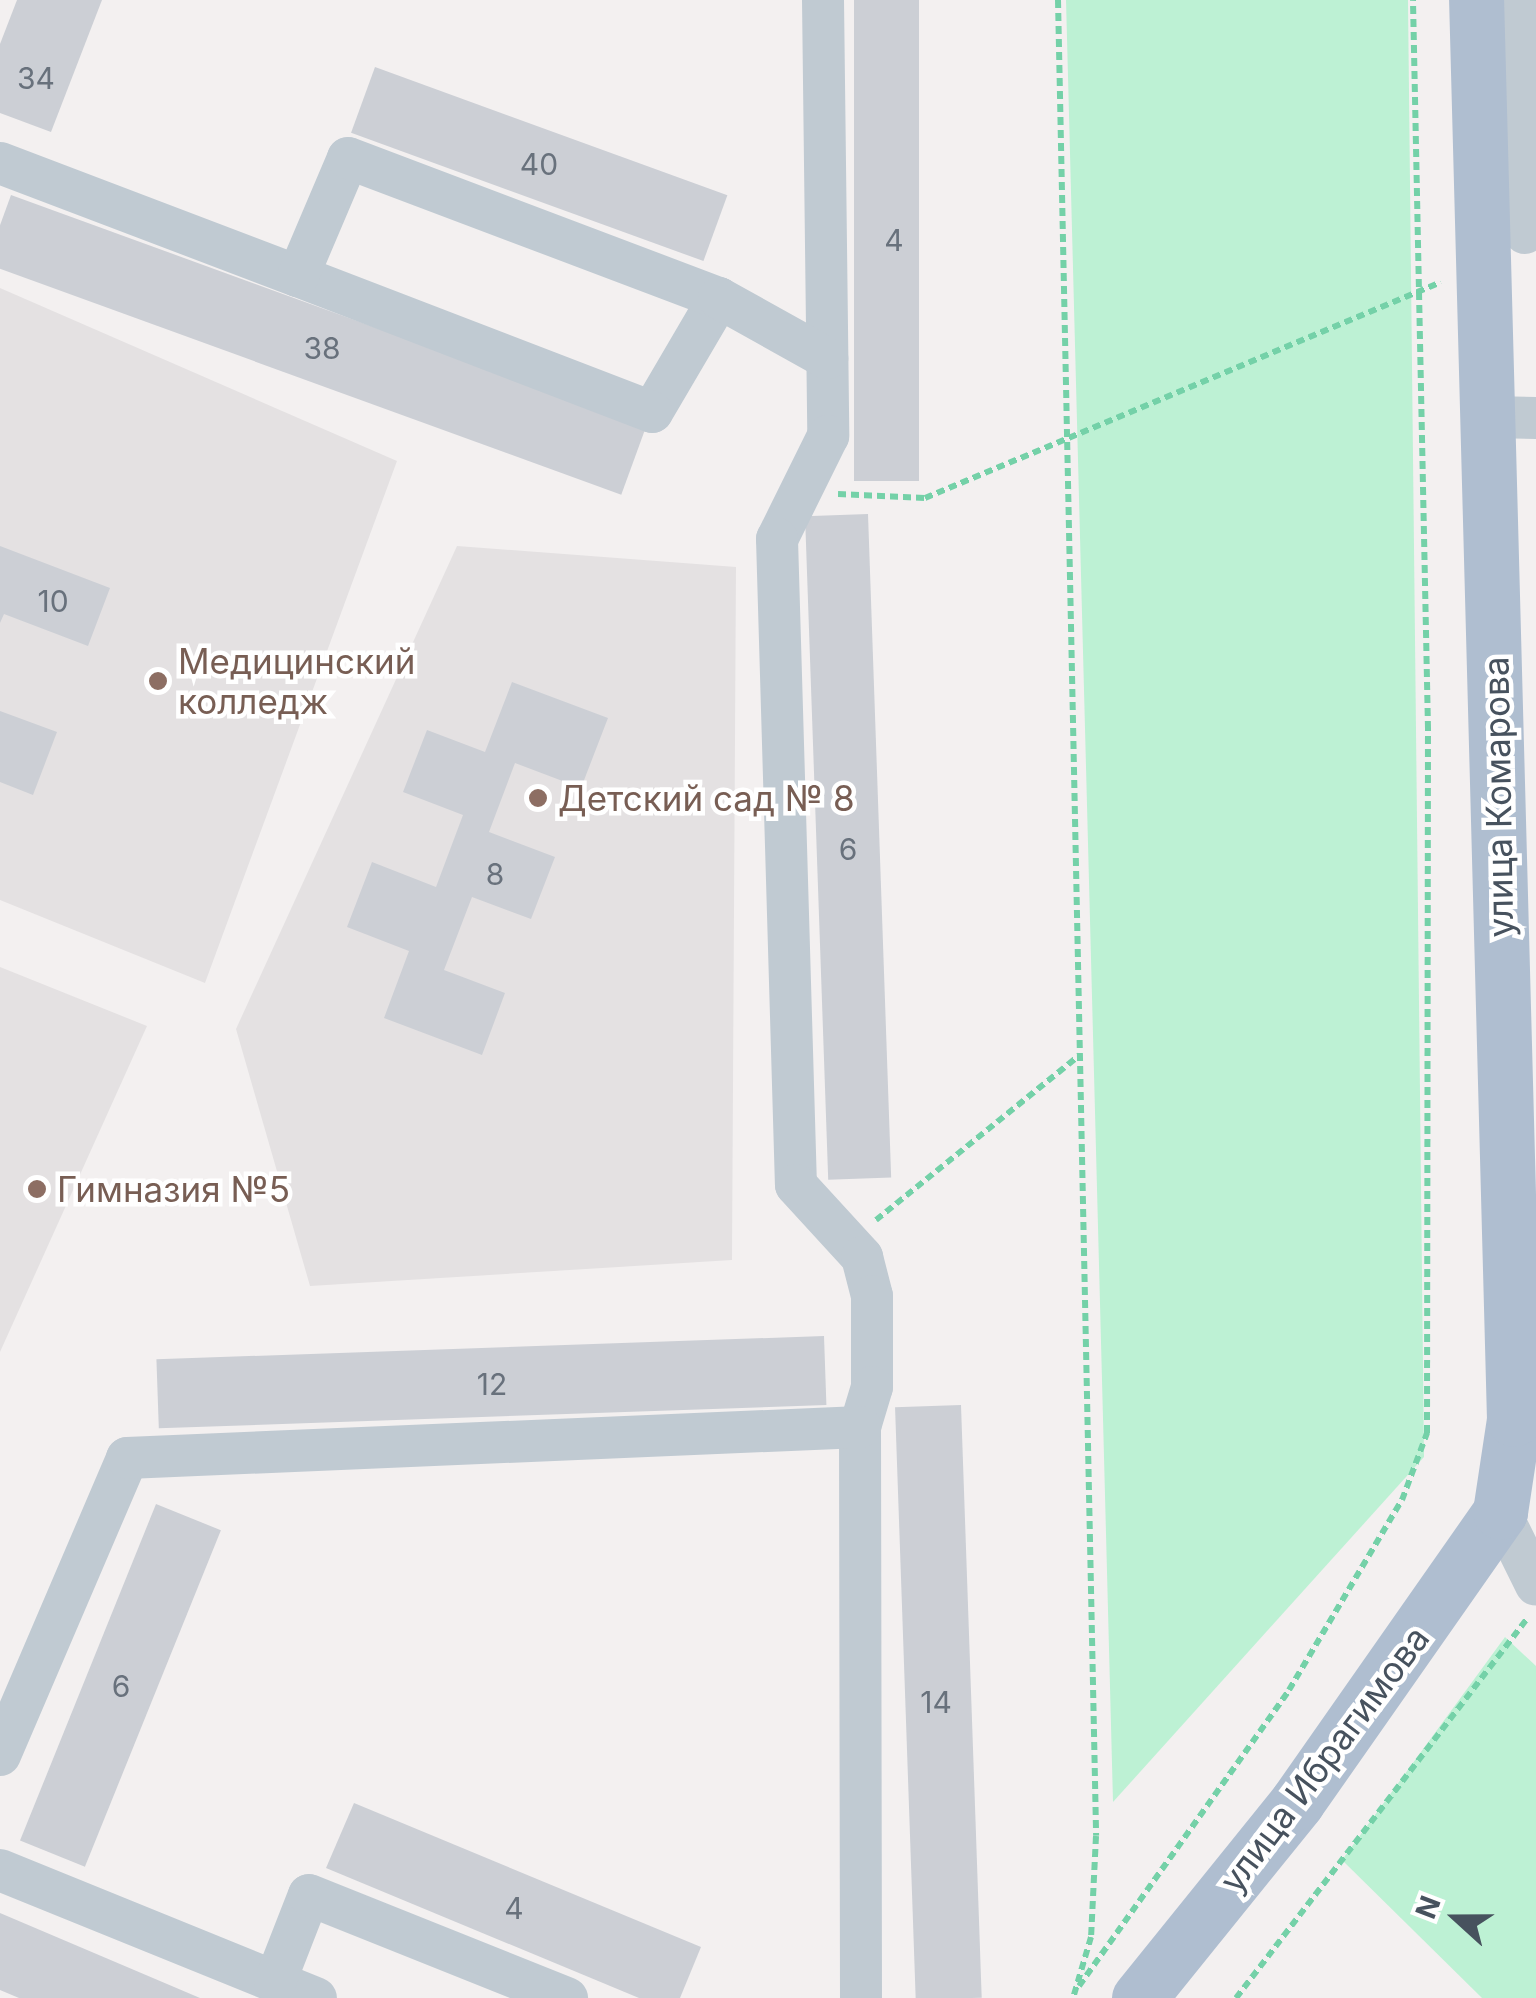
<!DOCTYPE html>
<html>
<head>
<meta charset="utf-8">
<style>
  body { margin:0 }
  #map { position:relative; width:1536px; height:1998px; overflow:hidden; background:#f3f0f0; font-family:Inter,sans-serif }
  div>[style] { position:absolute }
  .education>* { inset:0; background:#e4e1e2 }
  .green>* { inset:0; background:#bdf1d4 }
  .building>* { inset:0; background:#cccfd5; transform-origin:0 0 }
  .path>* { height:6px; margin-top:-3px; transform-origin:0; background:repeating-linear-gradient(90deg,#74d1a8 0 8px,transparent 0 13px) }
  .minor>* { height:42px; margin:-21px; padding:0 21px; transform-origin:21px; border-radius:21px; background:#c0cad2 }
  .major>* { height:55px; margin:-27.5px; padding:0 27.5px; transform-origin:27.5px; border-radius:27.5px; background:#afbed0 }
  .dots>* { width:28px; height:28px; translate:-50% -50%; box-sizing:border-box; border:5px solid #fff; border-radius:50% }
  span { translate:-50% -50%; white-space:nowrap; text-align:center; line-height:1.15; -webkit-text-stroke:9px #fff; paint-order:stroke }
  .number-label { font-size:30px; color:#68717c }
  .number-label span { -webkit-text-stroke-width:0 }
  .education-label { font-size:35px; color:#785e54 }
  .left { translate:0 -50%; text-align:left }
  .street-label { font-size:35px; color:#47525e }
  .north { position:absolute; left:1406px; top:1868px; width:100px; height:100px; -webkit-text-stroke:8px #fff; paint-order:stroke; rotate:291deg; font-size:28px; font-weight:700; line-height:40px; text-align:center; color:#47525e }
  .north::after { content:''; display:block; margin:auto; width:35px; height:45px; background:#47525e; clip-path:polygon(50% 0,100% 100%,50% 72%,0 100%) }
</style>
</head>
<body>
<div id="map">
  <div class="education">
    <i style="clip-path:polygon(0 288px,397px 461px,205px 983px,0 900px)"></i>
    <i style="clip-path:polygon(457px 546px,736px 567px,732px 1260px,310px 1286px,236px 1029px)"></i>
    <i style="clip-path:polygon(0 967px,147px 1026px,0 1352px)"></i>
  </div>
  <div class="green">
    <i style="clip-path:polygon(1066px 0,1408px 0,1424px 1457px,1113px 1802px)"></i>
    <i style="clip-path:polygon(1505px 1637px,1536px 1666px,1536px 1998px,1482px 1998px,1342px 1860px)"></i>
  </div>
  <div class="building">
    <i style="clip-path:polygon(17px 0,102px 0,51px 132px,0 113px,0 44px)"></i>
    <i style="left:854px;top:0;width:65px;height:481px"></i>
    <i style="left:375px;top:67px;width:375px;height:70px;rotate:20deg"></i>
    <i style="left:11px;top:195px;width:676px;height:73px;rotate:20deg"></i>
    <i style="left:868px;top:514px;width:664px;height:63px;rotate:88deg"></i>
    <i style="clip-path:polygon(0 546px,110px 588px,88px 646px,4px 614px,0 623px)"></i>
    <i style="clip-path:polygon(512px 682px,608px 718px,581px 788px,515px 763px,489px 832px,555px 857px,531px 919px,472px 897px,444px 970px,505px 993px,482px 1055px,384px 1018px,409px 951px,347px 927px,372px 862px,436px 887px,463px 815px,403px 792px,427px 730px,485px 752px)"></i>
    <i style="clip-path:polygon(0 711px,57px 732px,33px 795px,0 782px)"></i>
    <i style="left:824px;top:1336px;width:69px;height:668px;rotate:88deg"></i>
    <i style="left:961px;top:1405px;width:593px;height:66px;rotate:88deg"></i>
    <i style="left:156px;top:1504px;width:70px;height:363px;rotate:22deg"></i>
    <i style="clip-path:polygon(354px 1803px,701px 1947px,680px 1998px,639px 1998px,326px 1868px)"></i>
    <i style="clip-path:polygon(0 1913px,200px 1998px,19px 1998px,0 1990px)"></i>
  </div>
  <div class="path">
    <i style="left:1058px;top:0;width:1836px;rotate:88.81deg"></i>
    <i style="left:1096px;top:1836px;width:101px;rotate:92.8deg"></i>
    <i style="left:1091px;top:1937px;width:64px;rotate:106.4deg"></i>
    <i style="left:838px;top:494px;width:87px;rotate:2.6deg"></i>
    <i style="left:925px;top:498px;width:559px;rotate:-22.71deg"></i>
    <i style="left:876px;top:1220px;width:262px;rotate:-39deg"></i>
    <i style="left:1079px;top:1986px;width:363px;rotate:-54.6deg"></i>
    <i style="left:1289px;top:1690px;width:221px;rotate:-59.3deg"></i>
    <i style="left:1402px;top:1500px;width:72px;rotate:-69.5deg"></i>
    <i style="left:1427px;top:1433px;width:704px;rotate:-89.92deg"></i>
    <i style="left:1428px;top:729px;width:729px;rotate:-91.18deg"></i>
    <i style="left:1236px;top:1998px;width:479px;rotate:-52.5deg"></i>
  </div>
  <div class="minor">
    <i style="left:823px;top:0;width:436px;rotate:89.3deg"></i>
    <i style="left:828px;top:436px;width:115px;rotate:116.3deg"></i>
    <i style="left:777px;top:539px;width:646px;rotate:88.32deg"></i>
    <i style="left:796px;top:1185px;width:98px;rotate:47.5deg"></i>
    <i style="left:862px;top:1257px;width:40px;rotate:75.6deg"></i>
    <i style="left:872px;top:1296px;width:91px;rotate:90deg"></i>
    <i style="left:872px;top:1387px;width:42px;rotate:106.7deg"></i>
    <i style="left:860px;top:1427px;width:571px;rotate:89.9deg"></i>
    <i style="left:1522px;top:0;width:233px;rotate:89.3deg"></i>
    <i style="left:0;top:163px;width:319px;rotate:20.8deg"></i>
    <i style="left:719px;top:298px;width:132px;rotate:120.4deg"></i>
    <i style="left:652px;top:412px;width:379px;rotate:-159deg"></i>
    <i style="left:298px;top:276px;width:128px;rotate:-67deg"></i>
    <i style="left:348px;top:158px;width:397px;rotate:20.7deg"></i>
    <i style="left:719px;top:298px;width:124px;rotate:29.1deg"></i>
    <i style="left:1489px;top:417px;width:47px;rotate:1.2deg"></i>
    <i style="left:1500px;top:1512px;width:81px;rotate:63.7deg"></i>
    <i style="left:0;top:1755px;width:323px;rotate:-66.8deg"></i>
    <i style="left:127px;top:1458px;width:734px;rotate:-2.42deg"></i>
    <i style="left:0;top:1870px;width:341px;rotate:22.1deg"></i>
    <i style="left:275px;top:1982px;width:93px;rotate:-68.7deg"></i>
    <i style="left:309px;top:1895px;width:278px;rotate:21.8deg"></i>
  </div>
  <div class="major">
    <i style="left:1139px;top:1998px;width:252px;rotate:-51.1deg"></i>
    <i style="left:1297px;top:1802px;width:354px;rotate:-55deg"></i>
    <i style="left:1500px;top:1512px;width:94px;rotate:-81.4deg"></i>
    <i style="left:1514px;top:1419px;width:1420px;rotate:-91.53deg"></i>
  </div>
  <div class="dots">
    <i style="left:158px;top:681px;background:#8d6e63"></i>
    <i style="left:538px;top:798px;background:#8d6e63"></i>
    <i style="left:37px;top:1189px;background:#8d6e63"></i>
  </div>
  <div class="number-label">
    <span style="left:36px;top:78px">34</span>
    <span style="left:539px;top:164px">40</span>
    <span style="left:894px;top:240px">4</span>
    <span style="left:322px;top:348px">38</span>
    <span style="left:53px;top:601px">10</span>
    <span style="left:848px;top:849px">6</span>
    <span style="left:495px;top:874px">8</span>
    <span style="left:492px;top:1384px">12</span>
    <span style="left:121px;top:1686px">6</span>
    <span style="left:936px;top:1702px">14</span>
    <span style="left:514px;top:1908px">4</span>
  </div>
  <div class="education-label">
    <span class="left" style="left:178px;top:681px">Медицинский<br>колледж</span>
    <span class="left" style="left:558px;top:798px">Детский сад № 8</span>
    <span class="left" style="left:57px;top:1189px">Гимназия №5</span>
  </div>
  <div class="street-label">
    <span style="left:1498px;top:797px;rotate:-91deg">улица Комарова</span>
    <span style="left:1324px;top:1759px;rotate:-53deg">улица Ибрагимова</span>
  </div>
  <div class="north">N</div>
</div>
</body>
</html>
